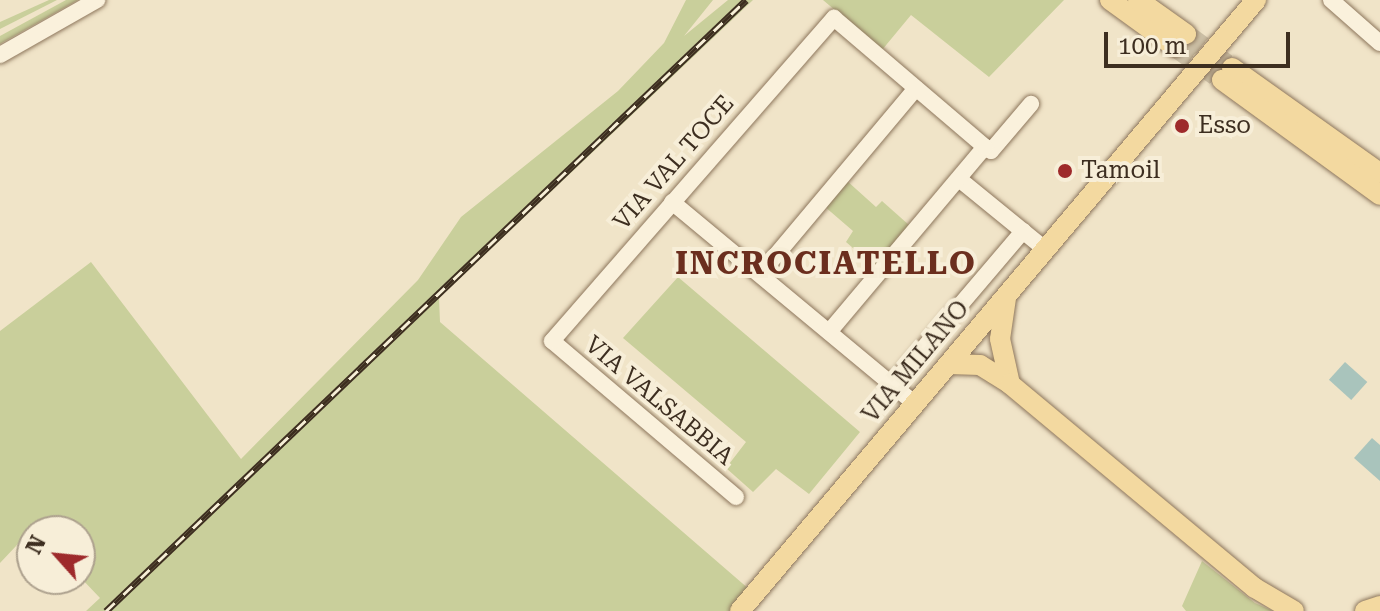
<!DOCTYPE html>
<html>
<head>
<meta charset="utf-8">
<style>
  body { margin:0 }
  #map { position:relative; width:1380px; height:611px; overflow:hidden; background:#f0e4c8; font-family:"Roboto Serif",serif }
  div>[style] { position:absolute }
  .green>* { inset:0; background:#c9cf9b }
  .water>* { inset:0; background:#a9c4bc; transform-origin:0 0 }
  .major-tunnel>* { height:20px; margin-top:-10px; transform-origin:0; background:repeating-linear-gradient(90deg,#ccc0a6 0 20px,transparent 0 30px) }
  .roads { filter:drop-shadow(0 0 2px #8d765c) drop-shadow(0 0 2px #8d765c) }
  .minor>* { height:16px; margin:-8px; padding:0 8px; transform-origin:8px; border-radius:8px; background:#faf1dc }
  .major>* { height:20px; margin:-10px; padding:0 10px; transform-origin:10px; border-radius:10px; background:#f3d9a0 }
  .rail>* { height:7px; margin-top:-3.5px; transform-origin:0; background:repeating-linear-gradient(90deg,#f7eed8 0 12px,#3d2e20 0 24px); box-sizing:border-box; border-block:2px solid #3d2e20 }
  .dots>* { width:22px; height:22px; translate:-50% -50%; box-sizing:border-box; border:4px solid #f7eed8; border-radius:50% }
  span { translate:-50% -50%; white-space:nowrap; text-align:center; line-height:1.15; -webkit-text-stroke:8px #f7eed8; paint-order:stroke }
  .poi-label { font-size:24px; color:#3d2e20 }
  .left { translate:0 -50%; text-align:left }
  .street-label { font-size:24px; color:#3d2e20 }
  .district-label { font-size:32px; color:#6b2e1e; font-weight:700; letter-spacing:2px }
  .north { position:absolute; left:16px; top:515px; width:80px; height:80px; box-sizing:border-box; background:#f7eed8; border:2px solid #ada18e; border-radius:50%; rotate:297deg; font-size:22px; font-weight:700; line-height:32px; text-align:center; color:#3d2e20 }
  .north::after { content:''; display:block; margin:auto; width:28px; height:36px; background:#9e2a2b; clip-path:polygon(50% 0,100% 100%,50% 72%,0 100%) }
  .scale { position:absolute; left:1104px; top:32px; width:186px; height:36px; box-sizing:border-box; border:4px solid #3d2e20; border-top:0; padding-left:10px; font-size:24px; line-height:28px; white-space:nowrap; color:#3d2e20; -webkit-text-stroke:6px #f7eed8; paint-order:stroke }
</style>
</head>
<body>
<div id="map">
  <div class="green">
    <i style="clip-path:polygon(49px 0,57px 0,0 29px,0 22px)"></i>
    <i style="clip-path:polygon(66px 0,78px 0,0 44px,0 36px)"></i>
    <i style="clip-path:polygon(686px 0,713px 0,684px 36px,728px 0,753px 0,439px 298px,440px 322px,757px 596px,744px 611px,86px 611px,100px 598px,80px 577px,80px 531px,33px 528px,0 563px,0 331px,91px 262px,241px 459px,418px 280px,461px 217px,618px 91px,664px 43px)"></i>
    <i style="clip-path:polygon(823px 0,1064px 0,989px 77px,911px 15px,882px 50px)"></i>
    <i style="clip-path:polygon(846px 180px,876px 207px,882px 201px,909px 225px,874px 266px,846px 242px,853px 231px,824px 206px)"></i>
    <i style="clip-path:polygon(678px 277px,860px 432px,809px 494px,776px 469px,753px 492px,726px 468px,746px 442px,623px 338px)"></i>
    <i style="clip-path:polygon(1202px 561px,1255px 603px,1273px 611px,1186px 611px,1182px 606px)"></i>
  </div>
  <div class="water">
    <i style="left:1345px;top:362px;width:30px;height:24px;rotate:42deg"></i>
    <i style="clip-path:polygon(1372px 438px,1380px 445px,1380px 481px,1354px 458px)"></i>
  </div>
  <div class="major-tunnel">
    <i style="left:1186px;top:34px;width:57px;rotate:36.5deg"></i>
    <i style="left:1175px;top:47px;width:57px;rotate:35.1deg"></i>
  </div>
  <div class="roads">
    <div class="minor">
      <i style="left:1331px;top:0;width:65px;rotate:41.3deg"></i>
      <i style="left:0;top:55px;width:112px;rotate:-29.6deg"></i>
      <i style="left:985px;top:147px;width:7px;rotate:34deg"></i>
      <i style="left:991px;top:151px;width:62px;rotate:-49.6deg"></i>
      <i style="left:959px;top:179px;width:112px;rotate:39.2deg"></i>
      <i style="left:672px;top:202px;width:316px;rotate:39.7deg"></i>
      <i style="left:761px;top:273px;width:241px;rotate:-50deg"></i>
      <i style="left:829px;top:332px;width:242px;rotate:-49.9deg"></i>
      <i style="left:893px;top:384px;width:201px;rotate:-49.6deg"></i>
      <i style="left:736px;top:497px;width:241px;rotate:-139.7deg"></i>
      <i style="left:552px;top:341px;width:429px;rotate:-48.9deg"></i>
      <i style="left:834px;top:18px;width:199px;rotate:40.5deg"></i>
    </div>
    <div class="major">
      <i style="left:1110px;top:0;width:80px;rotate:35.9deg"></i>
      <i style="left:1138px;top:0;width:59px;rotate:35.3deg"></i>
      <i style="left:1232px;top:68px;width:181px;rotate:35.4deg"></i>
      <i style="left:1222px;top:80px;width:195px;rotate:36deg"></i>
      <i style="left:1006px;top:298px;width:41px;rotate:98.3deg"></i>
      <i style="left:1000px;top:339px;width:46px;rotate:77.5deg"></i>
      <i style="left:949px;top:364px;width:31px;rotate:2deg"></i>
      <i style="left:980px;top:365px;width:36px;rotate:32deg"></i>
      <i style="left:1010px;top:384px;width:319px;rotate:39.8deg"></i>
      <i style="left:1255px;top:588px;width:45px;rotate:30.5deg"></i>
      <i style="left:740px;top:611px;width:800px;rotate:-49.82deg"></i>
      <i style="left:1365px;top:611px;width:16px;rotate:-18deg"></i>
    </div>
  </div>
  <div class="rail">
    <i style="left:106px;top:611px;width:885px;rotate:-43.67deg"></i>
  </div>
  <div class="dots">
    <i style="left:1182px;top:126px;background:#9e2a2b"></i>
    <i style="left:1065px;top:171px;background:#9e2a2b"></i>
  </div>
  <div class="poi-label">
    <span class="left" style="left:1198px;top:126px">Esso</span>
    <span class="left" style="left:1081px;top:171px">Tamoil</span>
  </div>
  <div class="street-label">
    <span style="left:674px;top:163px;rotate:-49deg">VIA VAL TOCE</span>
    <span style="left:916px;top:362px;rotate:-50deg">VIA MILANO</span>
    <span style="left:659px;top:401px;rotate:40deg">VIA VALSABBIA</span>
  </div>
  <div class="district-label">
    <span style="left:826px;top:263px">INCROCIATELLO</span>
  </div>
  <div class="north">N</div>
  <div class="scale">100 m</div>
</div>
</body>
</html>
